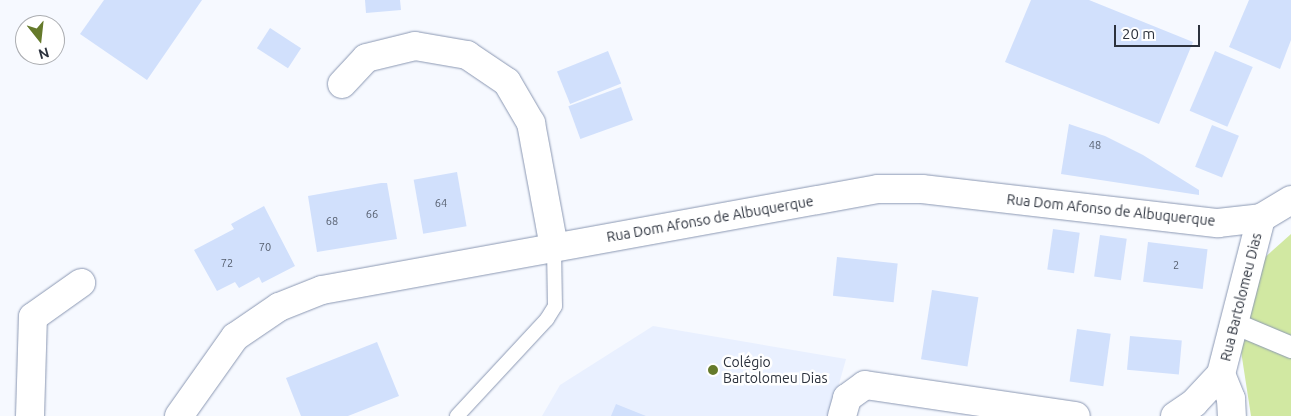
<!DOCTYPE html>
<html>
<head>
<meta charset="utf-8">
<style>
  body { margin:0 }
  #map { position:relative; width:1291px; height:416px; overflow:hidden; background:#f6f9ff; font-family:Ubuntu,sans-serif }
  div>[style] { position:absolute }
  .built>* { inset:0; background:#e9f0ff }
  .green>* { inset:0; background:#d1e8a2 }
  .building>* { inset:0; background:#d1e0fc; transform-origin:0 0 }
  .roads { filter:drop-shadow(0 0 1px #8b98b3) drop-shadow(0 0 1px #8b98b3) }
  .service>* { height:14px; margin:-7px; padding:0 7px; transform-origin:7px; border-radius:7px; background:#fff }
  .pedestrian>* { height:21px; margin:-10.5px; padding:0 10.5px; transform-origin:10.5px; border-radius:10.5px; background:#fff }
  .minor>* { height:28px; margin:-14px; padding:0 14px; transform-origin:14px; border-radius:14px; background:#fff }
  .secondary>* { height:28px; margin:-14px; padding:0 14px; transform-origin:14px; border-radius:14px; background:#fff }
  .dots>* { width:14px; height:14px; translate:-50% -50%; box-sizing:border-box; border:2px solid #fff; border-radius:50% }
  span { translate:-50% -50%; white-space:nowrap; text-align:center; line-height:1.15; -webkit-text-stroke:5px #fff; paint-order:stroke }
  .number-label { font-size:11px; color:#555e6d }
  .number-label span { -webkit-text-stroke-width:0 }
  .street-label { font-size:14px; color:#2c323d }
  .poi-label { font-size:14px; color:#2c323d }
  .left { translate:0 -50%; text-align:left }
  .north { position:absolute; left:15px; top:15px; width:50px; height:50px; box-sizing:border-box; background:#fff; border:1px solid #abadb1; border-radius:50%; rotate:164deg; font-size:14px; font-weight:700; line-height:20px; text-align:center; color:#2c323d }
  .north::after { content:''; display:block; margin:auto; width:18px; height:22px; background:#657a2b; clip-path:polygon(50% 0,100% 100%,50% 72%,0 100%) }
  .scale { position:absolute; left:1114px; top:25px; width:86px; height:22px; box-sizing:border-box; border:2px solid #2c323d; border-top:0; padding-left:6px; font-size:15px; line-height:18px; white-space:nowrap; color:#2c323d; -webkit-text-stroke:4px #fff; paint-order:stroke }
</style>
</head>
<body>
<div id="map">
  <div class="built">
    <i style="clip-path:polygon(653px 326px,846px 359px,830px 416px,542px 416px,560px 385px)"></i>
  </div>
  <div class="green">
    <i style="clip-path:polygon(1291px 234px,1291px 416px,1251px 416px,1241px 351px,1262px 260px)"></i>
  </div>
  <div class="building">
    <i style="clip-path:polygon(104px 0,202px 0,147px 80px,80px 34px)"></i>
    <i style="clip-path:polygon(365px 0,400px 0,401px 10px,366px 13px)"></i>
    <i style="clip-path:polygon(1031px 0,1089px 0,1193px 42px,1159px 124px,1005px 62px)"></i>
    <i style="clip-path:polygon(1249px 0,1291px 0,1291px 40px,1280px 69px,1229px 47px)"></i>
    <i style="left:270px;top:28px;width:37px;height:24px;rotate:33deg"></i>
    <i style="left:608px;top:51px;width:35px;height:55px;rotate:68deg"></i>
    <i style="left:1215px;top:51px;width:41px;height:65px;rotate:23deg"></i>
    <i style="left:621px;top:87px;width:35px;height:56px;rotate:70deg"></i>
    <i style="clip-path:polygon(1069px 124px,1105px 136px,1143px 155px,1199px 190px,1199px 195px,1061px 174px)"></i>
    <i style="left:1212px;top:125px;width:29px;height:45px;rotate:22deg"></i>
    <i style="left:457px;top:172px;width:55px;height:44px;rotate:80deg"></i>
    <i style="clip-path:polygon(381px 183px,387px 183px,397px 239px,317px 252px,308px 196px)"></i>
    <i style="clip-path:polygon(264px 206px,295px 266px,262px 283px,259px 277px,239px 288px,235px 282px,217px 291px,194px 250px,234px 229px,231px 224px)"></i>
    <i style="left:1053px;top:229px;width:27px;height:41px;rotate:8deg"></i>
    <i style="left:1100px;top:235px;width:27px;height:42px;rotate:8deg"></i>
    <i style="left:1148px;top:242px;width:60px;height:40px;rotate:7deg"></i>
    <i style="left:837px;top:257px;width:61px;height:39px;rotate:6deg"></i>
    <i style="left:932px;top:290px;width:47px;height:70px;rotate:9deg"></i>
    <i style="left:1077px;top:329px;width:34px;height:53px;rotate:8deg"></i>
    <i style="left:1130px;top:336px;width:52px;height:34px;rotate:5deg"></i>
    <i style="clip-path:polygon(377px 342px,399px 396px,348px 416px,301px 416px,286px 378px)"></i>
    <i style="clip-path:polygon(616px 404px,646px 416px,611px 416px)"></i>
  </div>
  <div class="roads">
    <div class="service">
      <i style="left:457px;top:416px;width:132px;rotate:-47.1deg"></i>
      <i style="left:547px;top:319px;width:15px;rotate:-58deg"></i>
      <i style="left:555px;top:306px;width:59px;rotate:-91deg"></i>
    </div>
    <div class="pedestrian">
      <i style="left:1234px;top:323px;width:62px;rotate:22.8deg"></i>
    </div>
    <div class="minor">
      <i style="left:342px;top:84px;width:35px;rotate:-47deg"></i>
      <i style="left:366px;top:58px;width:50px;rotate:-13.8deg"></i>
      <i style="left:415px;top:46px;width:53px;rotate:9.8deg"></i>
      <i style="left:467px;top:55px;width:48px;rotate:34deg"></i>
      <i style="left:507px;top:82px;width:48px;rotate:59.7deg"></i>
      <i style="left:531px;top:123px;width:126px;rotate:79.5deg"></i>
      <i style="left:1221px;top:374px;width:27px;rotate:68deg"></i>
      <i style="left:1231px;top:399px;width:17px;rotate:87deg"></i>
      <i style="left:30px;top:416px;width:99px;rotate:-88.3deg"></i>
      <i style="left:33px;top:317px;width:59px;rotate:-35.3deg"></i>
      <i style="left:842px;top:416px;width:19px;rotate:-74deg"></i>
      <i style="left:847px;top:398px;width:22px;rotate:-36deg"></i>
      <i style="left:865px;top:385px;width:213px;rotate:8.4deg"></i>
      <i style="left:1175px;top:416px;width:23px;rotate:-34deg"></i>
      <i style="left:1194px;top:403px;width:40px;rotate:-47deg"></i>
      <i style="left:1221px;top:374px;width:161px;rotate:-75.6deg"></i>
    </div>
    <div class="secondary">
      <i style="left:179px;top:416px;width:97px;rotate:-54.7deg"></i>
      <i style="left:235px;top:337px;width:53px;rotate:-34.3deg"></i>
      <i style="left:279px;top:307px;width:46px;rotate:-21.6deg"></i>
      <i style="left:322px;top:290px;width:565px;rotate:-10.3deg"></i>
      <i style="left:878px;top:189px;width:44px"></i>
      <i style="left:922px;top:189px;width:298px;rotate:6.6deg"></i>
      <i style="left:1218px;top:223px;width:43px;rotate:-6.6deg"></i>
      <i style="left:1261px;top:218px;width:35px;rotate:-31deg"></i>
    </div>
  </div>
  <div class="dots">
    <i style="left:713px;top:370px;background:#657a2b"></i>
  </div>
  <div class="number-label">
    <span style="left:1095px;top:145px">48</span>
    <span style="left:441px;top:203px">64</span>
    <span style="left:372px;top:214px">66</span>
    <span style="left:332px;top:221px">68</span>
    <span style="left:265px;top:247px">70</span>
    <span style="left:227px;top:263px">72</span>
    <span style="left:1176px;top:265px">2</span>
  </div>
  <div class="street-label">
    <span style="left:1111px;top:210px;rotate:6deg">Rua Dom Afonso de Albuquerque</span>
    <span style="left:710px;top:219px;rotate:-10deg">Rua Dom Afonso de Albuquerque</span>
    <span style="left:1241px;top:297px;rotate:-76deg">Rua Bartolomeu Dias</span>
  </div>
  <div class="poi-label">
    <span class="left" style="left:723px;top:370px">Colégio<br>Bartolomeu Dias</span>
  </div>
  <div class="north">N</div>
  <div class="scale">20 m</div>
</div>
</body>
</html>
